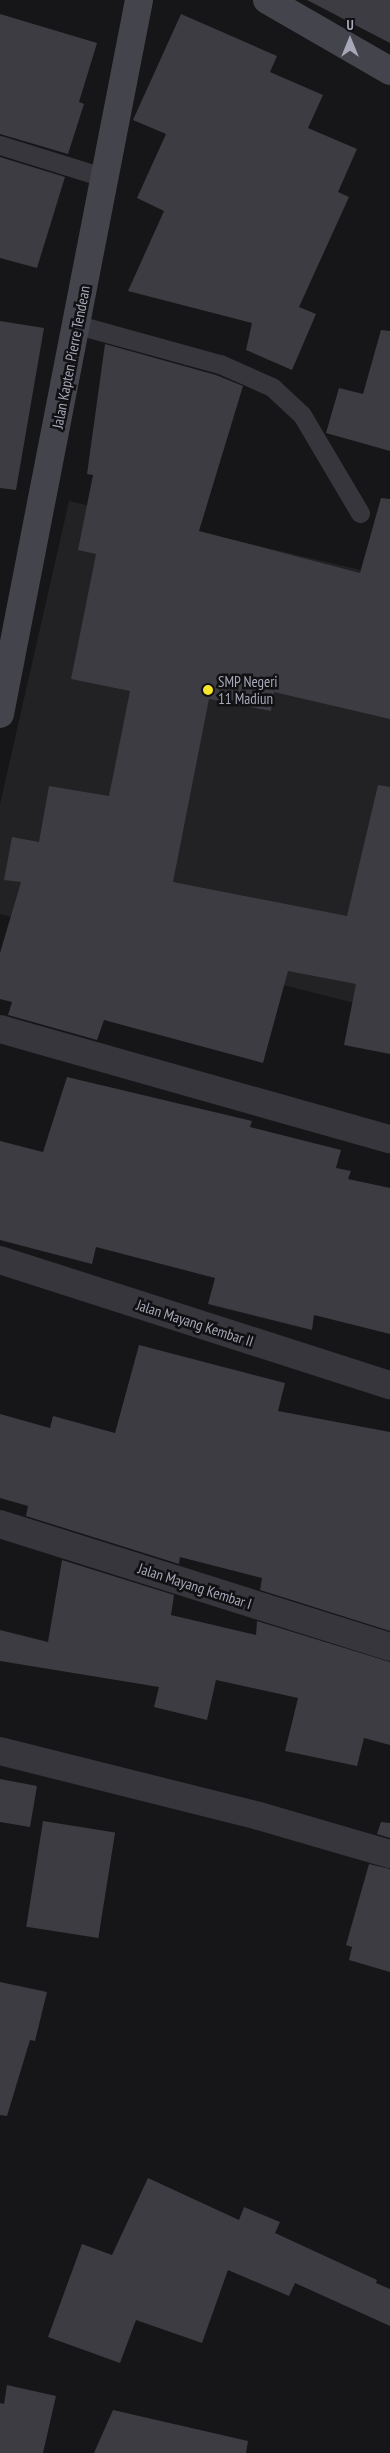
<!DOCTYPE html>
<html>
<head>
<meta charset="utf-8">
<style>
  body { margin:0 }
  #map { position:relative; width:390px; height:2453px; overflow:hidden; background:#161517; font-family:"PT Sans Narrow",sans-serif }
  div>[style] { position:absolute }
  .built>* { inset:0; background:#222124 }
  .building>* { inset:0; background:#3d3c42; transform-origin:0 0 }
  .lane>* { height:19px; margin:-9.5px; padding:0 9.5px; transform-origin:9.5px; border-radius:9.5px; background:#36363c }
  .street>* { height:28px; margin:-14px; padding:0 14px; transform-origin:14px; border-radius:14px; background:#36363c }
  .secondary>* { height:28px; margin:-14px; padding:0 14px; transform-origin:14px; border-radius:14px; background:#44444c }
  .dots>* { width:14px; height:14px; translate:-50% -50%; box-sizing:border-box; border:2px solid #111012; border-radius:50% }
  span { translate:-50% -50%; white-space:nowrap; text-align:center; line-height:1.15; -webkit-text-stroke:5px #111012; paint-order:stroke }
  .street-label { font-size:15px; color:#a6a7b8 }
  .poi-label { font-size:15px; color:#a6a7b8 }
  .left { translate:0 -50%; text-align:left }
  .north { position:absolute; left:325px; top:15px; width:50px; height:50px; -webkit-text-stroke:4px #111012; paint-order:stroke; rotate:0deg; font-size:14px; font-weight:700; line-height:20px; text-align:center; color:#a6a7b8 }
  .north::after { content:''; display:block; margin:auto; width:18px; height:22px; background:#a6a7b8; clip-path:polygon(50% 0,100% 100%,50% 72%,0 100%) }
</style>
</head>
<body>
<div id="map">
  <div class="built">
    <i style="clip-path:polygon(69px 501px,390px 577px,390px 1012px,0 914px,0 804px)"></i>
  </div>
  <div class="building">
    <i style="clip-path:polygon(307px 0,390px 0,390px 43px,359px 27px)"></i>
    <i style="clip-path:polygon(0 14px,97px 43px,79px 102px,84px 104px,68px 154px,0 134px)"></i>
    <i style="clip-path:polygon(181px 14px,277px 56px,270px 72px,323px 95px,308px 128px,357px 149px,338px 192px,349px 197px,299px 307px,316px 314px,292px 370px,246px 350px,252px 323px,128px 291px,164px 211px,137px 198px,166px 134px,133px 120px)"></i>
    <i style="clip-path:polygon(0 157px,65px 177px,37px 268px,0 258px)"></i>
    <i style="clip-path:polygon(0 321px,44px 328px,16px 490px,0 488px)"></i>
    <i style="clip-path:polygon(381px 330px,390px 331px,390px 451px,326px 433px,339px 388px,363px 394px)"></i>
    <i style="clip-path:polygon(105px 344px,216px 375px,243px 386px,199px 531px,360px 573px,381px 498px,390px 499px,390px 719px,274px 692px,271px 711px,209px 699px,173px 882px,347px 916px,378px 785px,390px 787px,390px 1054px,344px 1045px,356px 984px,288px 971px,263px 1063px,104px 1020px,97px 1040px,8px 1015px,12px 1002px,0 999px,0 953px,21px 882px,4px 880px,12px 837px,39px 842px,49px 786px,109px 796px,130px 691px,71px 679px,96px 554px,78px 550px,93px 475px,87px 474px)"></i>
    <i style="clip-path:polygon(67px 1077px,252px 1121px,250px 1127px,341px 1150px,336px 1168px,351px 1171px,348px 1179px,390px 1188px,390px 1334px,314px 1315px,312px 1330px,208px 1304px,215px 1278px,96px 1247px,92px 1264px,0 1240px,0 1141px,43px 1152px)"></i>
    <i style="clip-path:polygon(139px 1345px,285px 1383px,278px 1411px,390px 1432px,390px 1631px,260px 1590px,262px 1578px,180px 1557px,179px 1564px,26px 1516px,28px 1506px,0 1498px,0 1414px,50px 1428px,53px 1416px,115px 1433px)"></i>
    <i style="clip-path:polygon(62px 1560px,174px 1595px,171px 1615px,256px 1635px,257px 1621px,390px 1662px,390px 1745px,364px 1738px,357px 1766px,285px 1751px,298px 1698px,216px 1680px,207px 1720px,154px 1707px,159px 1687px,0 1661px,0 1630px,48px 1642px)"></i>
    <i style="clip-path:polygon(0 1779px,37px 1786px,30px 1827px,0 1822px)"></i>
    <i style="left:43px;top:1821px;width:73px;height:107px;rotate:9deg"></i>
    <i style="clip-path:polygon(381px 1822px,390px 1823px,390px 1838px,377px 1834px)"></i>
    <i style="clip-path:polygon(369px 1864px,390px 1869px,390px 1972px,349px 1960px,352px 1947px,346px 1945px)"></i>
    <i style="clip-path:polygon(0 1982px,47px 1992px,35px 2041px,30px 2040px,7px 2116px,0 2115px)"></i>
    <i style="clip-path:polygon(148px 2178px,239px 2220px,244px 2207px,280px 2222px,275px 2233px,377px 2280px,376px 2283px,390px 2289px,390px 2326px,295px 2283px,289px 2296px,228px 2270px,202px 2343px,136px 2320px,120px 2363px,48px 2337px,82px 2244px,112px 2255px)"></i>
    <i style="clip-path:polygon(7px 2385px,56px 2396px,43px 2453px,0 2453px,0 2403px,4px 2404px)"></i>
    <i style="clip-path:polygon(113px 2410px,248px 2441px,246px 2453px,94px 2453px)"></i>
  </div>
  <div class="lane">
    <i style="left:0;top:145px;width:111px;rotate:17.3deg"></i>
    <i style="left:78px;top:325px;width:147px;rotate:15.4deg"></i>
    <i style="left:220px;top:364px;width:57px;rotate:23.9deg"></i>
    <i style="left:272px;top:387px;width:41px;rotate:43deg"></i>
    <i style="left:302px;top:415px;width:114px;rotate:59.4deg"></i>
  </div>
  <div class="street">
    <i style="left:0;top:1029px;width:405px;rotate:15.8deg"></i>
    <i style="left:0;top:1260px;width:410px;rotate:17.8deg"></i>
    <i style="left:0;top:1524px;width:409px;rotate:17.5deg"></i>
    <i style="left:0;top:1751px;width:267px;rotate:14.1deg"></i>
    <i style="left:259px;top:1816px;width:136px;rotate:16.2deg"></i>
  </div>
  <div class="secondary">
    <i style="left:267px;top:0;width:142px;rotate:30deg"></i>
    <i style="left:0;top:714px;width:727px;rotate:-78.98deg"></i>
  </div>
  <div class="dots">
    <i style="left:208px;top:690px;background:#f9e62b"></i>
  </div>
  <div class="street-label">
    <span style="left:71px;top:357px;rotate:-79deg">Jalan Kapten Pierre Tendean</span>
    <span style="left:195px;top:1323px;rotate:18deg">Jalan Mayang Kembar II</span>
    <span style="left:195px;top:1586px;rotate:18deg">Jalan Mayang Kembar I</span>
  </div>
  <div class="poi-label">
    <span class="left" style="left:218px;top:690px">SMP Negeri<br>11 Madiun</span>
  </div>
  <div class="north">U</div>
</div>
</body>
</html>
